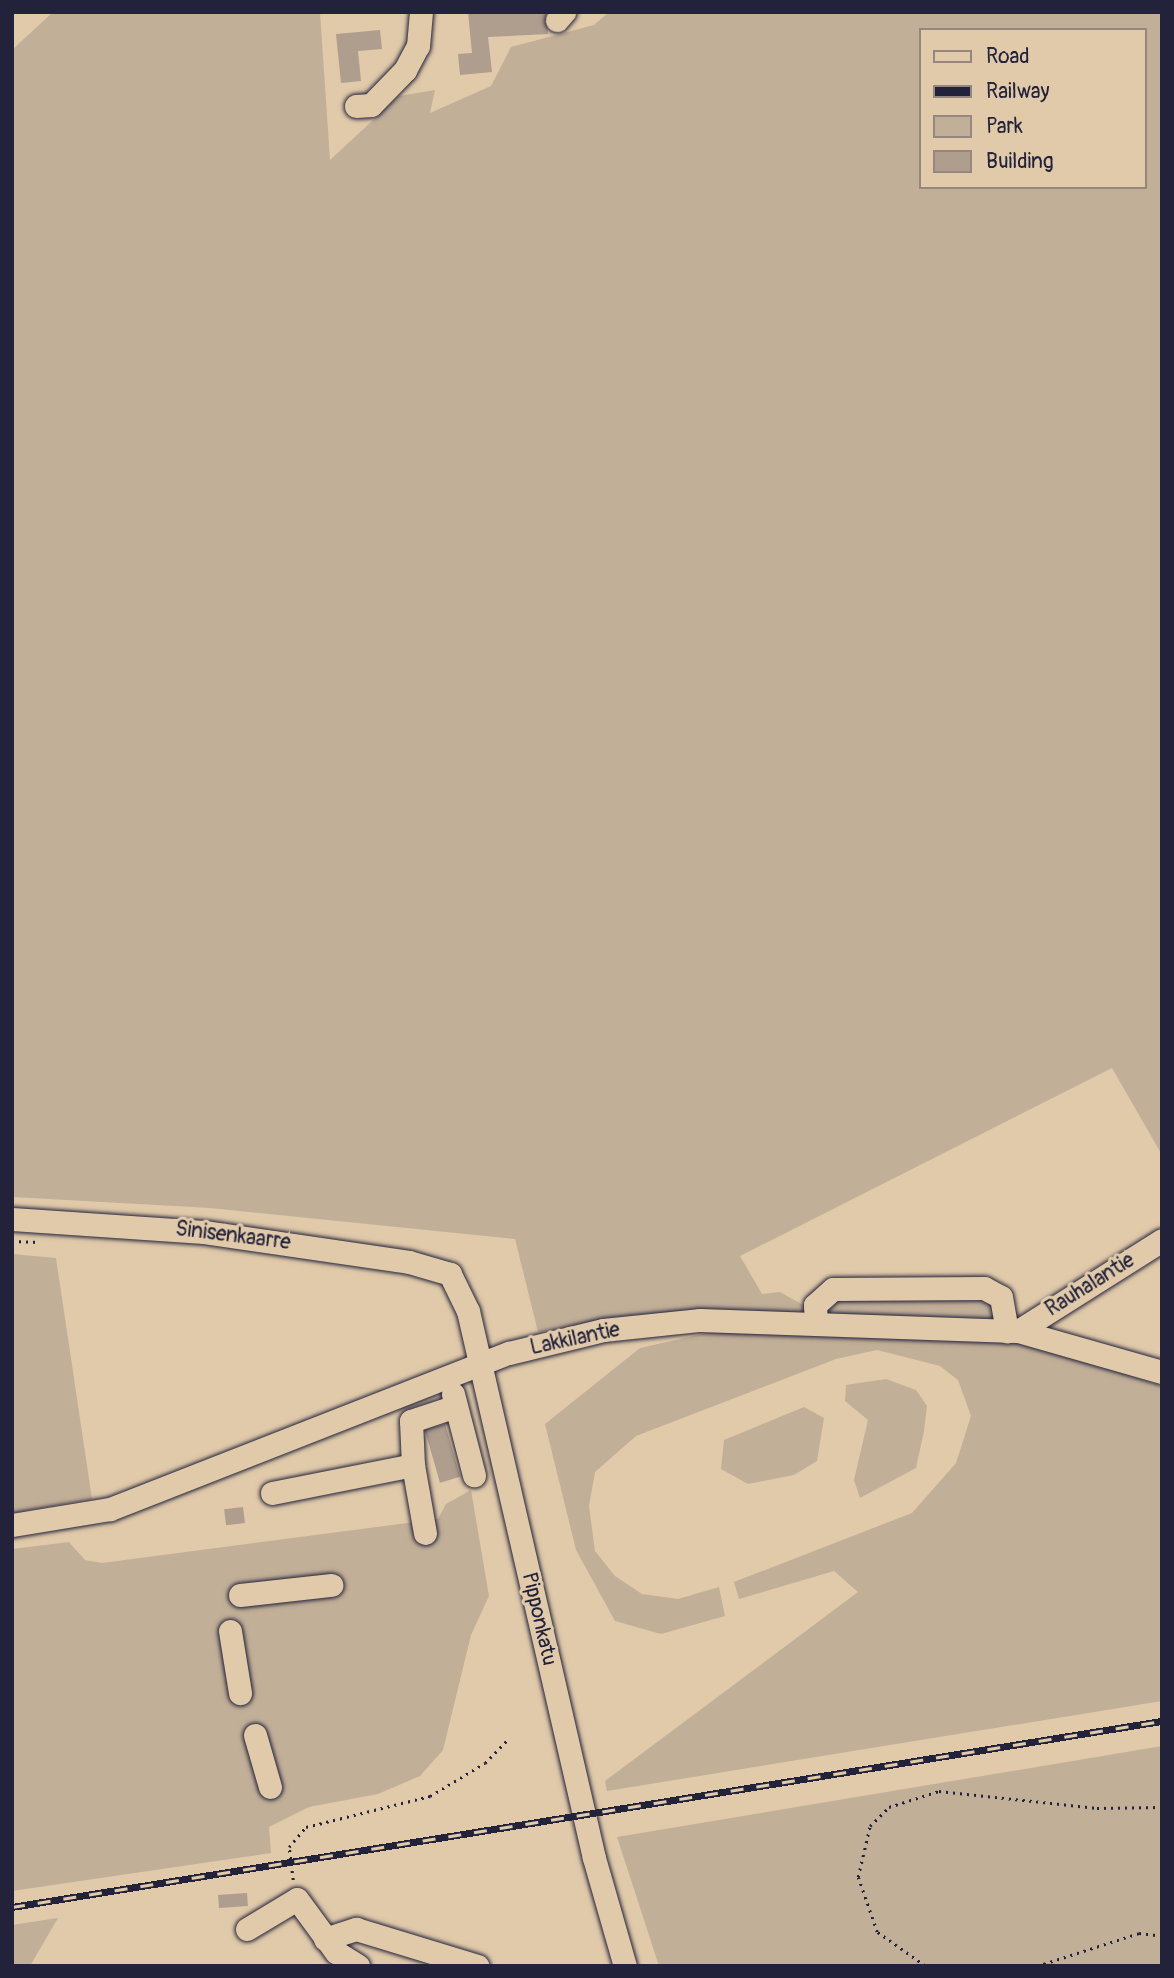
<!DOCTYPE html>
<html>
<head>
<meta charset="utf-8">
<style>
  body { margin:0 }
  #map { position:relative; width:1174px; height:1978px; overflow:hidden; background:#e1caaa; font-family:Pangolin,sans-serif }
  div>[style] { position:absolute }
  .green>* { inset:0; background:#c2af98 }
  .building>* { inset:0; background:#af9d8d; transform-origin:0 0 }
  .path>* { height:2.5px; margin-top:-1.25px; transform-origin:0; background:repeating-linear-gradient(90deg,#22223b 0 2px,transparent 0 7px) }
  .roads { filter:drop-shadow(0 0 2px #22223b) drop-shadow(0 0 2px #22223b) }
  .minor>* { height:23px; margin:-11.5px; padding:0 11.5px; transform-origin:11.5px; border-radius:11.5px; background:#e1caaa }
  .rail>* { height:7px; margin-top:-3.5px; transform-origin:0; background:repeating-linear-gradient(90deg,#e1caaa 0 13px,#22223b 0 26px); box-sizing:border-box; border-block:2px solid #22223b }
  span { translate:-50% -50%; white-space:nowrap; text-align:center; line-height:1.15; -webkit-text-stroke:6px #e1caaa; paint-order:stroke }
  .street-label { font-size:21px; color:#22223b }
  .frame { position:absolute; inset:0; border:14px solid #22223b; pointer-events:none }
  .legend { position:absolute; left:919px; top:28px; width:228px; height:161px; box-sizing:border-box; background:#e1caaa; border:2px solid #95877e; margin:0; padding:9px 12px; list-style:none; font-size:21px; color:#22223b }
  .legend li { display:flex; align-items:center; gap:14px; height:35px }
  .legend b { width:35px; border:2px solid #95877e }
</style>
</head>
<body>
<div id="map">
  <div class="green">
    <i style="clip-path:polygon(evenodd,53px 12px,320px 12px,330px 160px,399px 96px,435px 90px,430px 113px,491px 86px,511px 47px,594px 25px,609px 12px,1162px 12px,1162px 1155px,1112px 1068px,740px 1256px,762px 1294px,780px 1292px,805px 1306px,801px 1316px,594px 1323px,538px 1332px,515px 1239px,210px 1208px,12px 1197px,12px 50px,53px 12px,920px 30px,1144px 30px,1144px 187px,920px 187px,920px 30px)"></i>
    <i style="clip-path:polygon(12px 1254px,56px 1258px,92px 1499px,12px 1513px)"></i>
    <i style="clip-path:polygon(833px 1299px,991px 1301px,999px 1322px,826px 1317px)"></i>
    <i style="clip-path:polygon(729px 1328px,1024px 1342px,1162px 1386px,1162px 1701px,607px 1791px,605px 1781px,858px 1592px,834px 1571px,739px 1599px,734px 1582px,912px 1513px,956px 1463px,971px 1416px,958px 1380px,940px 1366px,877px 1350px,836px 1359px,636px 1436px,595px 1472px,589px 1506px,595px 1551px,615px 1576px,642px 1594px,678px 1599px,719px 1587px,725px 1616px,661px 1634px,615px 1621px,576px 1550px,545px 1424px,640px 1348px)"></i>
    <i style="clip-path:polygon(886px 1379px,916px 1390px,927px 1406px,924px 1431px,916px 1468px,860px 1498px,854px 1480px,868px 1420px,845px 1401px,846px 1385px)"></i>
    <i style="clip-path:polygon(804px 1407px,824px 1418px,817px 1461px,794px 1475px,748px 1484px,721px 1469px,724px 1440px)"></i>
    <i style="clip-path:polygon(471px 1490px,489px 1596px,471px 1635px,443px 1750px,420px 1776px,378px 1794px,309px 1807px,269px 1827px,271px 1853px,12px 1891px,12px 1549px,69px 1542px,85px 1560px,102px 1563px,438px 1519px,446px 1504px)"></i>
    <i style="clip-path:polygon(1162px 1746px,1162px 1966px,659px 1966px,617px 1837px)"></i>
    <i style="clip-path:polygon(58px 1918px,30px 1966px,12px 1966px,12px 1925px)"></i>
  </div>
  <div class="building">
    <i style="clip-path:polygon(468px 12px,546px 12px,548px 34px,488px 37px,492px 72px,460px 75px,458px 54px,472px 53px)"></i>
    <i style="clip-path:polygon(380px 30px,382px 49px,358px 51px,361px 81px,341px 83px,336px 34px)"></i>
    <i style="left:445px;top:1424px;width:55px;height:21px;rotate:74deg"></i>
    <i style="left:243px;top:1507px;width:16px;height:19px;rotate:83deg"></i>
    <i style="left:247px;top:1893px;width:13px;height:29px;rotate:86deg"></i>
  </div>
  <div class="path">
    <i style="left:12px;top:1241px;width:28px;rotate:2deg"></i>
    <i style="left:293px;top:1880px;width:33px;rotate:-97deg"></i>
    <i style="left:289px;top:1847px;width:26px;rotate:-50deg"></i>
    <i style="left:306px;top:1827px;width:128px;rotate:-14deg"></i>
    <i style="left:430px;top:1796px;width:64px;rotate:-31deg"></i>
    <i style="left:485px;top:1763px;width:35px;rotate:-46deg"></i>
    <i style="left:925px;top:1966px;width:59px;rotate:-144.7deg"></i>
    <i style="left:877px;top:1932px;width:58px;rotate:-109.1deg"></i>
    <i style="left:858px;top:1877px;width:52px;rotate:-76.8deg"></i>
    <i style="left:870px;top:1826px;width:27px;rotate:-45deg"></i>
    <i style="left:889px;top:1807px;width:52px;rotate:-17.7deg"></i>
    <i style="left:939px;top:1791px;width:159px;rotate:6.1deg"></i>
    <i style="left:1097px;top:1808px;width:65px;rotate:-0.9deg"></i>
    <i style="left:1037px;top:1966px;width:107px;rotate:-17.9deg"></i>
    <i style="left:1139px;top:1933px;width:23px;rotate:7deg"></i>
  </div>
  <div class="roads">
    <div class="minor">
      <i style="left:557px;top:20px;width:11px;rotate:-49deg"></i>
      <i style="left:356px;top:106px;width:15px;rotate:-4deg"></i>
      <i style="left:371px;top:105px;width:49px;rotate:-45.8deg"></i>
      <i style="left:405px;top:70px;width:27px;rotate:-62deg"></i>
      <i style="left:418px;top:46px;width:34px;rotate:-85deg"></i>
      <i style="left:12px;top:1219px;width:192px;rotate:3.9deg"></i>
      <i style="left:204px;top:1232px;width:207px;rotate:8.3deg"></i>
      <i style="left:409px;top:1262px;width:43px;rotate:16.3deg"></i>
      <i style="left:450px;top:1274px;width:41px;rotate:64.1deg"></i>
      <i style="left:468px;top:1311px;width:561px;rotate:77.03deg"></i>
      <i style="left:594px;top:1858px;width:112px;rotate:74deg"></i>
      <i style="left:816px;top:1324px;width:19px;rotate:-93deg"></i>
      <i style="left:815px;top:1305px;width:24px;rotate:-42deg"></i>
      <i style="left:833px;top:1289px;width:151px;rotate:-0.4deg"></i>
      <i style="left:984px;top:1288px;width:19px;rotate:28deg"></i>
      <i style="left:1001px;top:1297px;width:35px;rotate:80deg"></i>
      <i style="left:1018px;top:1331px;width:170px;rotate:-32.3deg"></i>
      <i style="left:453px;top:1394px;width:84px;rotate:75.5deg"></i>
      <i style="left:413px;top:1465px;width:69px;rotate:80deg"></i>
      <i style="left:272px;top:1493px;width:144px;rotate:-11.2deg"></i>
      <i style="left:413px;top:1465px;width:44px;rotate:-92.6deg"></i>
      <i style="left:411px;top:1421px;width:47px;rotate:-18.4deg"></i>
      <i style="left:12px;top:1525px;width:99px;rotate:-9.3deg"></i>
      <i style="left:110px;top:1509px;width:428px;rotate:-21.4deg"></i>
      <i style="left:509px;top:1353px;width:97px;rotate:-13.7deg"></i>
      <i style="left:603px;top:1330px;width:98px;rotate:-5.9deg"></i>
      <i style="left:700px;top:1320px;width:318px;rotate:2deg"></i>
      <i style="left:1018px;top:1331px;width:150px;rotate:15.9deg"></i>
      <i style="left:240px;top:1595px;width:92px;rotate:-6.3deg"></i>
      <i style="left:230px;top:1631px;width:63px;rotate:80.8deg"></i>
      <i style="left:255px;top:1735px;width:54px;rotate:73.9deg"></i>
      <i style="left:247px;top:1929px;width:58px;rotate:-31deg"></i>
      <i style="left:297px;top:1899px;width:66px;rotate:53.7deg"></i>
      <i style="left:336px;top:1952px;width:26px;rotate:32deg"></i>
      <i style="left:325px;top:1939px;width:33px;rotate:-18deg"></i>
      <i style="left:356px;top:1929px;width:127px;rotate:16.9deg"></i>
    </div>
  </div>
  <div class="rail">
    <i style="left:12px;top:1907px;width:1165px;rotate:-9.19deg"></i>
  </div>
  <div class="street-label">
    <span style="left:233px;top:1236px;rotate:7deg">Sinisenkaarre</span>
    <span style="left:1090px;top:1285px;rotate:-32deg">Rauhalantie</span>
    <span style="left:575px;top:1339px;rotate:-12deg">Lakkilantie</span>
    <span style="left:539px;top:1619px;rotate:77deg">Pipponkatu</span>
  </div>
  <div class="frame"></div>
  <ul class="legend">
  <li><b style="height:9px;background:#e1caaa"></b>Road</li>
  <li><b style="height:9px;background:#22223b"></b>Railway</li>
  <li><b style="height:19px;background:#c2af98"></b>Park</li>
  <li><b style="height:19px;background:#af9d8d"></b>Building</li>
  </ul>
</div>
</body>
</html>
